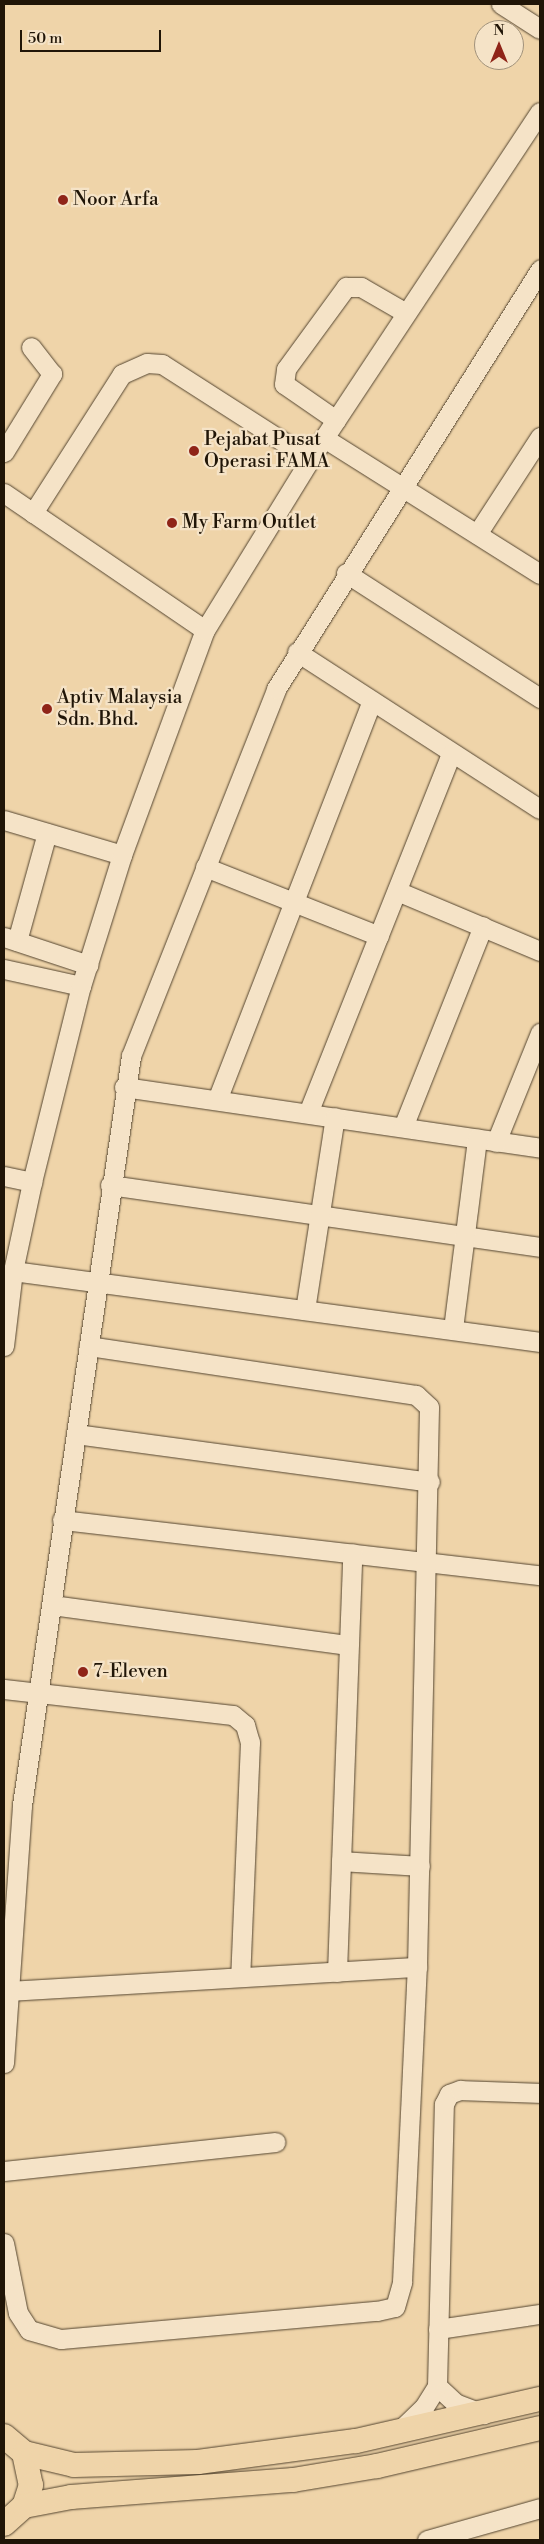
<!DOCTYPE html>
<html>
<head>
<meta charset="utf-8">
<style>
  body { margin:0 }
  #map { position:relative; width:544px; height:2544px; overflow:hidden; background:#efd4a9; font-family:"Libre Bodoni",serif }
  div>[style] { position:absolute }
  .roads { filter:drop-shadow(0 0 1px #544530) drop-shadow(0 0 1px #544530) }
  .minor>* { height:19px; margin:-9.5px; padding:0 9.5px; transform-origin:9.5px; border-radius:9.5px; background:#f5e3c7 }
  .major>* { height:24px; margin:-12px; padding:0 12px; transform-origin:12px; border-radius:12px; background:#efd4a9 }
  .dots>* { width:14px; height:14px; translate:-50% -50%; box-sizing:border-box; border:2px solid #f5e3c7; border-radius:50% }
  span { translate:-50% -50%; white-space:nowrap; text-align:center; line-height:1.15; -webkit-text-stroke:4.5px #f5e3c7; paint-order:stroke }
  .poi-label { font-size:19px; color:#201507 }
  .left { translate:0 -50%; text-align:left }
  .frame { position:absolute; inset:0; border:5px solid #201507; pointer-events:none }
  .north { position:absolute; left:474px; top:20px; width:50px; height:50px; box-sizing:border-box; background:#f5e3c7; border:1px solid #a0917a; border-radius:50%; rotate:0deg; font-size:14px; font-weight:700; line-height:20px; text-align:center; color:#201507 }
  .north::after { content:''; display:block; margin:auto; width:18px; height:22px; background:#8f2418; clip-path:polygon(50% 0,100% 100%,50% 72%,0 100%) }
  .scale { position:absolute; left:20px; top:30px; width:141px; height:22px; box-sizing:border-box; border:2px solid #201507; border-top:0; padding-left:6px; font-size:15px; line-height:18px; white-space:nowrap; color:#201507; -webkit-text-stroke:4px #f5e3c7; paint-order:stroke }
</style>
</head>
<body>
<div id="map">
  <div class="roads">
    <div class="minor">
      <i style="left:501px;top:4px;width:46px;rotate:32.7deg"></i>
      <i style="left:336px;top:420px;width:63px;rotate:-145.3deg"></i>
      <i style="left:284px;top:384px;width:15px;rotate:-82deg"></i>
      <i style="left:286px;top:369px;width:102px;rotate:-53.8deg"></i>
      <i style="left:346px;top:287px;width:15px"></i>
      <i style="left:361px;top:287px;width:52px;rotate:30deg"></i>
      <i style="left:324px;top:438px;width:255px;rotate:32.2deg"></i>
      <i style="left:4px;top:452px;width:92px;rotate:-58.4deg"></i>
      <i style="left:52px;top:374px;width:34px;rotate:-128deg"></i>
      <i style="left:4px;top:493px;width:243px;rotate:34.3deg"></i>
      <i style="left:33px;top:513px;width:165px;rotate:-57.4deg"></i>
      <i style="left:122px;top:374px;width:27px;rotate:-24deg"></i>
      <i style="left:147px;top:363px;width:15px;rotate:4deg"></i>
      <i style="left:162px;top:364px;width:176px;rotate:32.7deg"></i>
      <i style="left:477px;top:534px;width:116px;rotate:-57deg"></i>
      <i style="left:346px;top:573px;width:231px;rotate:32.8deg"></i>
      <i style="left:297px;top:652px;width:289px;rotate:32.9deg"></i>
      <i style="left:4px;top:820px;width:123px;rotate:16.5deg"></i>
      <i style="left:205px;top:867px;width:187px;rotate:21.6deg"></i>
      <i style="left:397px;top:891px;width:155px;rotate:22.8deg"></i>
      <i style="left:4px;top:937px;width:89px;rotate:18.4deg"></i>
      <i style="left:17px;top:941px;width:112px;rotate:-74.5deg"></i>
      <i style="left:4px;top:969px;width:79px;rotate:12.4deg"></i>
      <i style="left:124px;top:1087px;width:420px;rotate:8.3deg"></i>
      <i style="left:217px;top:1100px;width:428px;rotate:-68.8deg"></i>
      <i style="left:308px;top:1113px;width:387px;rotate:-68.3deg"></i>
      <i style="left:403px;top:1127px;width:216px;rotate:-68.3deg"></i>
      <i style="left:496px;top:1142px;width:118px;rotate:-68deg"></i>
      <i style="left:4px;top:1176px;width:29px;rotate:12deg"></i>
      <i style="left:110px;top:1185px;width:434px;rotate:8.2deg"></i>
      <i style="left:13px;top:1271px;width:532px;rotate:7.67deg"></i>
      <i style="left:305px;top:1310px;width:195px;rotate:-81.2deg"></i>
      <i style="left:453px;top:1329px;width:192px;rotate:-82.8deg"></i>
      <i style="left:4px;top:1346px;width:76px;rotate:-83.2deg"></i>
      <i style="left:13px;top:1271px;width:91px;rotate:-77.9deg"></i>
      <i style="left:32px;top:1182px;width:202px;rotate:-76deg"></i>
      <i style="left:81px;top:986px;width:137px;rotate:-72.6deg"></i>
      <i style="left:122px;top:855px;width:240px;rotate:-69.8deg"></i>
      <i style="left:205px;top:630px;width:201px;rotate:-58.4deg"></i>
      <i style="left:310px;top:459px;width:416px;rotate:-56.5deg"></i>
      <i style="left:76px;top:1434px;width:357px;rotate:7.7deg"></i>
      <i style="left:62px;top:1520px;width:481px;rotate:6.6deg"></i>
      <i style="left:52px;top:1605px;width:299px;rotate:7.7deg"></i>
      <i style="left:4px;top:1689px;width:230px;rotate:6.5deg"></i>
      <i style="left:233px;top:1715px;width:16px;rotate:40deg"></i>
      <i style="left:245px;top:1725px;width:18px;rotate:74deg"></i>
      <i style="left:250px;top:1742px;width:235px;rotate:92.4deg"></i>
      <i style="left:341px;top:1861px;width:79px;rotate:3.6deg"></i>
      <i style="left:337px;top:1972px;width:419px;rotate:-87.9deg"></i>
      <i style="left:9px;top:1991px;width:409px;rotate:-3.4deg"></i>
      <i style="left:4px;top:2063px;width:259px;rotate:-86deg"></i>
      <i style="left:22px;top:1805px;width:757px;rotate:-81.72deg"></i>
      <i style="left:131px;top:1056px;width:395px;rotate:-68.4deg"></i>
      <i style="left:276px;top:689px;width:496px;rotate:-57.8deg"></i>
      <i style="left:4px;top:2171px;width:273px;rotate:-6.1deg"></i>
      <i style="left:4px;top:2243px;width:71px;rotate:78.7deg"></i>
      <i style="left:18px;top:2313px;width:20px;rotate:57deg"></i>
      <i style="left:29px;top:2330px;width:33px;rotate:16deg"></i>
      <i style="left:61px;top:2339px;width:317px;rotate:-5.1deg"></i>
      <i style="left:377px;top:2311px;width:18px;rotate:-13deg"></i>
      <i style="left:395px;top:2307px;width:26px;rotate:-74deg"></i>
      <i style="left:402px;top:2282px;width:315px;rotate:-87.3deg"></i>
      <i style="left:417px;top:1967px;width:560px;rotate:-88.77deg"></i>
      <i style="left:429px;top:1407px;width:18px;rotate:-137deg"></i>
      <i style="left:416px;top:1395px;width:331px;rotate:-171.5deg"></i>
      <i style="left:438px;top:2329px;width:103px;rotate:-8.4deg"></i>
      <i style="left:437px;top:2386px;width:25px;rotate:43deg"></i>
      <i style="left:455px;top:2403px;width:31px;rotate:21deg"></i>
      <i style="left:398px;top:2432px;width:36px;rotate:-44deg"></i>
      <i style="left:424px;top:2407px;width:25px;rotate:-58deg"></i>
      <i style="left:437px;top:2386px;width:282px;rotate:-88.6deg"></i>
      <i style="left:444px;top:2104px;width:11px;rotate:-63deg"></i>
      <i style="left:449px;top:2094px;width:12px;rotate:-20deg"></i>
      <i style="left:460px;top:2090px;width:80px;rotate:2.1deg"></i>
      <i style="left:427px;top:2540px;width:117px;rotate:-15.8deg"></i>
    </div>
    <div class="major">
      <i style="left:4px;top:2436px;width:26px;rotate:40deg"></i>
      <i style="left:24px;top:2453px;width:33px;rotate:78deg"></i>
      <i style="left:31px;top:2485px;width:22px;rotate:108deg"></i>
      <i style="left:24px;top:2506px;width:27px;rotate:138deg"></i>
      <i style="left:24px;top:2453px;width:51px;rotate:13.5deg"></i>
      <i style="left:74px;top:2465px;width:124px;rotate:-1.4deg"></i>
      <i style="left:198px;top:2462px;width:159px;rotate:-7.6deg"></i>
      <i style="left:356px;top:2441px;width:189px;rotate:-12.9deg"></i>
      <i style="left:24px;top:2506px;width:48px;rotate:-10.8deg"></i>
      <i style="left:71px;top:2497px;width:223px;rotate:-4.4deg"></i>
      <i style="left:293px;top:2480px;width:85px;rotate:-9.5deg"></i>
      <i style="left:377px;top:2466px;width:167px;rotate:-13.1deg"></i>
    </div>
  </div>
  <div class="dots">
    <i style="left:63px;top:200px;background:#8f2418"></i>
    <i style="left:194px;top:451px;background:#8f2418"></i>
    <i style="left:172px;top:523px;background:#8f2418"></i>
    <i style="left:47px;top:709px;background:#8f2418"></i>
    <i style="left:83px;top:1672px;background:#8f2418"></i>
  </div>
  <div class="poi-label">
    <span class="left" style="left:73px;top:200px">Noor Arfa</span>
    <span class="left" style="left:204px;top:451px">Pejabat Pusat<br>Operasi FAMA</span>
    <span class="left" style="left:182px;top:523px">My Farm Outlet</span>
    <span class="left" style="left:57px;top:709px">Aptiv Malaysia<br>Sdn. Bhd.</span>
    <span class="left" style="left:93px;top:1672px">7-Eleven</span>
  </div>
  <div class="frame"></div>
  <div class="north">N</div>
  <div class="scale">50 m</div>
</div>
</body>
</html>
